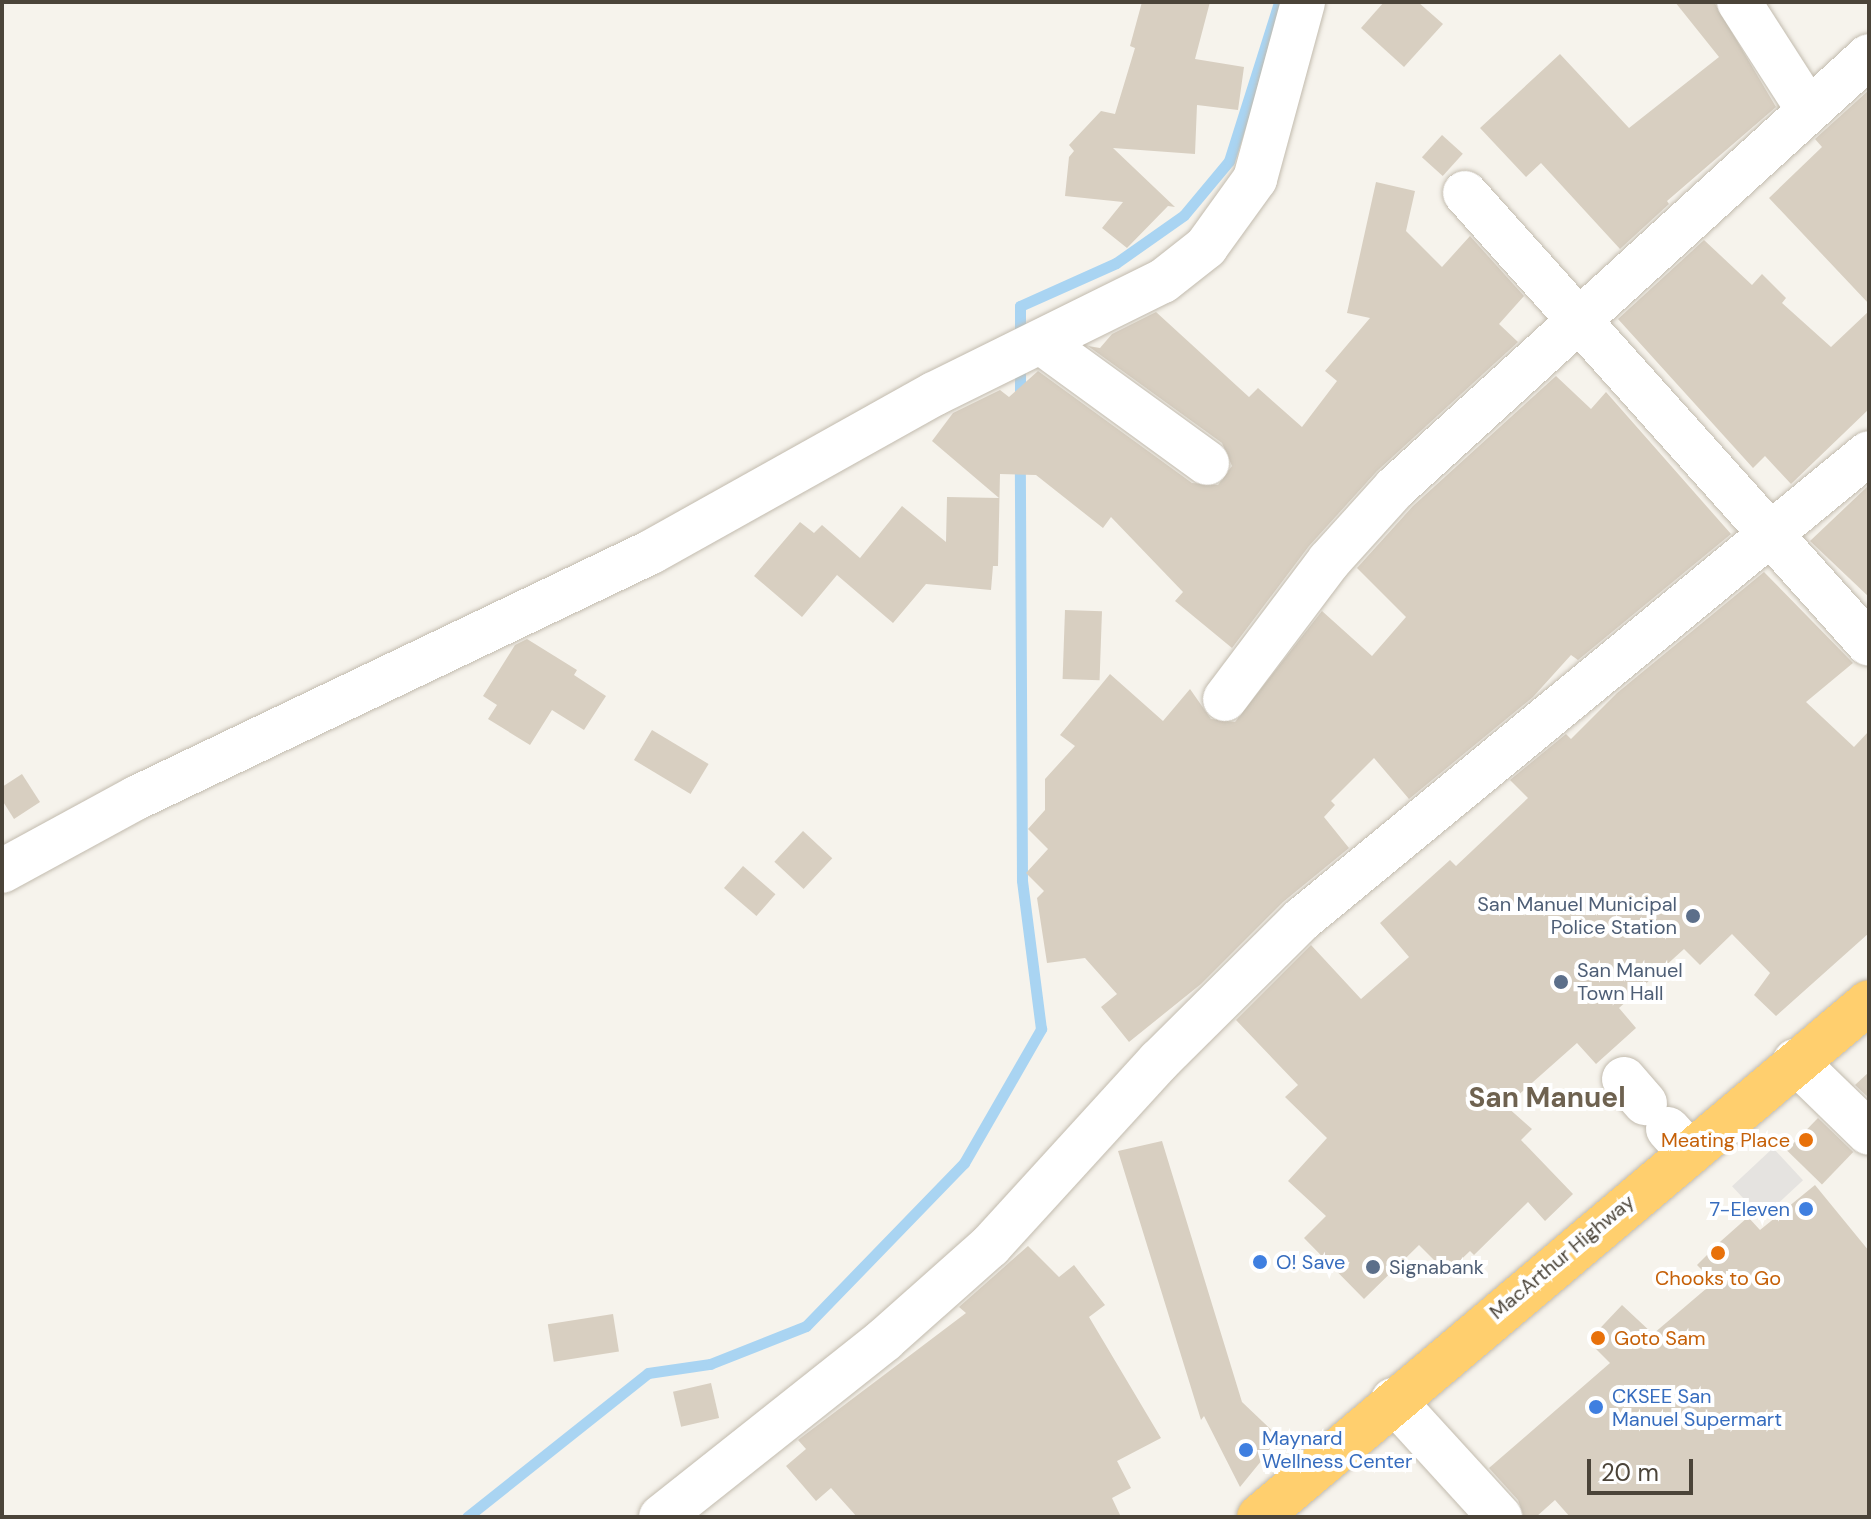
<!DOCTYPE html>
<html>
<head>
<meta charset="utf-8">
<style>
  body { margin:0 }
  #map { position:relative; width:1871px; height:1519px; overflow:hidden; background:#f6f3ec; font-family:"DM Sans",sans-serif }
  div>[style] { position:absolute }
  .parking>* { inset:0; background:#e5e3e0; transform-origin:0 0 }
  .stream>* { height:11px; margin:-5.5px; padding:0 5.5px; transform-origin:5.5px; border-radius:5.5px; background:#a9d4f2 }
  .building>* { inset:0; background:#d8cfc1; transform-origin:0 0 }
  .roads { filter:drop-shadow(0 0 2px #c2bbae) drop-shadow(0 0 2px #c2bbae) }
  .minor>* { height:44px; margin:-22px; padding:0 22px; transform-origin:22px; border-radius:22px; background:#fff }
  .highway>* { height:44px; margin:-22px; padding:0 22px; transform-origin:22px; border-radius:22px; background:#ffcf6e }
  .dots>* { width:22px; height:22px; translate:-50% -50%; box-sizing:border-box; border:4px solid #fff; border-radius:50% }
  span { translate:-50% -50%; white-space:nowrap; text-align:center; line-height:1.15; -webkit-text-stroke:8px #fff; paint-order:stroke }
  .service-label { font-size:20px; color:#4e5e75 }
  .right { translate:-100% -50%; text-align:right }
  .left { translate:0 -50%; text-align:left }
  .food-label { font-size:20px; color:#c56008 }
  .shop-label { font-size:20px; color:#366cbe }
  .street-label { font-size:20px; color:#4b4439 }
  .district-label { font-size:28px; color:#6e6250; font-weight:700 }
  .frame { position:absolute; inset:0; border:4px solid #4b4439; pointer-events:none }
  .scale { position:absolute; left:1587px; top:1459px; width:106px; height:36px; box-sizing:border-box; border:4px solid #4b4439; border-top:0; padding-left:10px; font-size:24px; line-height:28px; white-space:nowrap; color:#4b4439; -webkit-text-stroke:6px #fff; paint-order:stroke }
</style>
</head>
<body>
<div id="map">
  <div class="parking">
    <i style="left:1773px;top:1148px;width:44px;height:56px;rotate:47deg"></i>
  </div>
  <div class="stream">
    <i style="left:1020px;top:340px;width:34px;rotate:-90deg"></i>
    <i style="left:1020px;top:306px;width:105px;rotate:-24.1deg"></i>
    <i style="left:1116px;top:263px;width:83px;rotate:-35.2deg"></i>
    <i style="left:1184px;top:215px;width:70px;rotate:-50.2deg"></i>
    <i style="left:1229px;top:161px;width:167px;rotate:-72.5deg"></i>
    <i style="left:1020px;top:374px;width:27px;rotate:90deg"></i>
    <i style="left:467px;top:1517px;width:231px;rotate:-38.5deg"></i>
    <i style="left:648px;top:1373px;width:63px;rotate:-8.3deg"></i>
    <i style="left:710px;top:1364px;width:103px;rotate:-21.6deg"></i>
    <i style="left:806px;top:1326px;width:227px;rotate:-45.9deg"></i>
    <i style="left:964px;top:1163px;width:155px;rotate:-60.1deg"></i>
    <i style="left:1041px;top:1029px;width:150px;rotate:-97.3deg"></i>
    <i style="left:1022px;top:880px;width:418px;rotate:-90.3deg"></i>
  </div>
  <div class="building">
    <i style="clip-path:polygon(1142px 2px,1210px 2px,1195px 59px,1244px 67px,1238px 110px,1197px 105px,1195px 154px,1113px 148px,1175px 207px,1168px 206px,1127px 248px,1102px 228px,1123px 202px,1065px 196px,1069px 157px,1074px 151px,1069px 145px,1101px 111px,1115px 114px,1135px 48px,1130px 46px)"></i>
    <i style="clip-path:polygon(1384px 2px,1418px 2px,1443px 24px,1404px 67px,1361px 28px)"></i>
    <i style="clip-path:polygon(1675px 2px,1714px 2px,1776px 107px,1667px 201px,1669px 204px,1620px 249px,1541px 163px,1526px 177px,1480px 128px,1560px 54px,1629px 128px,1719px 57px)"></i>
    <i style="clip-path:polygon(1869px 90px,1869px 304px,1769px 198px,1822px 147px,1815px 139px)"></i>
    <i style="left:1442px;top:135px;width:28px;height:30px;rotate:42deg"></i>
    <i style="clip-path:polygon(1376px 182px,1415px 191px,1406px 231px,1442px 267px,1470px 236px,1524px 296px,1499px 324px,1518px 342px,1377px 471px,1309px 546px,1232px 648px,1175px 601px,1183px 592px,1111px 517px,1103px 528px,1036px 475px,1000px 474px,998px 566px,993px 566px,991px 590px,926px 584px,893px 623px,837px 575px,802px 617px,754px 576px,800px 522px,814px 533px,822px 525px,860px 558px,902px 506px,946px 542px,947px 497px,999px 498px,932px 441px,953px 413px,1000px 390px,1009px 397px,1038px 371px,1192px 483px,1218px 485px,1232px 466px,1222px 443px,1088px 346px,1100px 348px,1112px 334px,1156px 312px,1249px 397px,1258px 388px,1302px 427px,1337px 381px,1325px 371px,1370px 318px,1347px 313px)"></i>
    <i style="clip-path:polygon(1704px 240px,1752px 285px,1762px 274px,1786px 298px,1782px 303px,1831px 347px,1869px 311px,1869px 409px,1791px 484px,1765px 456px,1753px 468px,1618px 319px)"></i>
    <i style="clip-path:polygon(1556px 376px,1591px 409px,1606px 392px,1731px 534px,1578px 660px,1571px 655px,1533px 697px,1409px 799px,1374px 758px,1331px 801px,1335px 805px,1324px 817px,1349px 848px,1283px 902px,1201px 984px,1129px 1042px,1101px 1007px,1117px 994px,1085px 958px,1047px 963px,1037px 898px,1044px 891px,1026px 873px,1048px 849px,1028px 829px,1045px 810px,1045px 779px,1075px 746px,1060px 735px,1110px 674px,1163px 721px,1190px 689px,1211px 719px,1235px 722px,1322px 611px,1372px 656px,1406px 617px,1357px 568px,1413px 506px)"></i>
    <i style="clip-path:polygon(1869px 485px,1869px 597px,1810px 541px)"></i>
    <i style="clip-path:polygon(1764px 572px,1853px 663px,1806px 702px,1854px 747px,1869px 731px,1869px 933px,1776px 1016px,1754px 995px,1770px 973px,1732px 934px,1700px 965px,1684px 949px,1619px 1008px,1636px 1028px,1596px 1064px,1577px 1043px,1506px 1106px,1532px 1129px,1521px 1140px,1573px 1194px,1545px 1221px,1528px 1202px,1474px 1255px,1470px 1251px,1447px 1273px,1419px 1245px,1364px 1299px,1304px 1238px,1326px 1216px,1288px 1181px,1327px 1138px,1285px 1097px,1298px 1085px,1236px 1020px,1311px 945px,1361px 999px,1409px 957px,1380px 923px,1450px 860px,1456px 866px,1528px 798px,1510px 780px,1566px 734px,1571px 739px,1617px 693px)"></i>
    <i style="left:1065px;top:610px;width:37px;height:69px;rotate:2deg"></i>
    <i style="clip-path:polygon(527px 639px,577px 670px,574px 675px,606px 696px,584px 730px,552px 710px,530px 745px,488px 719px,497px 705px,483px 696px,515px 645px)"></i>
    <i style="left:652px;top:730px;width:66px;height:35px;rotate:31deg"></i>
    <i style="clip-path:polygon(22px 774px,40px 802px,14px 819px,2px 800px,2px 787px)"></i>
    <i style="left:803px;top:831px;width:40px;height:42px;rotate:43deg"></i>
    <i style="left:743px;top:866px;width:43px;height:29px;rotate:41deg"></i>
    <i style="clip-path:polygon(1869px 1072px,1869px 1098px,1855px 1085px)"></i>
    <i style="left:1818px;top:1118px;width:49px;height:45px;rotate:44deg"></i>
    <i style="clip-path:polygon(1162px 1141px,1242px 1402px,1280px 1438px,1240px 1487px,1204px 1416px,1201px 1420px,1118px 1151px)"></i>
    <i style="clip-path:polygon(1815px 1185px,1869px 1251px,1869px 1517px,1570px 1517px,1555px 1500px,1536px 1517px,1524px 1517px,1518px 1500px,1489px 1468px,1610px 1363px,1588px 1341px,1622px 1305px,1653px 1334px,1714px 1282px,1697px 1265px,1721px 1241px,1748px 1217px,1760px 1230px)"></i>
    <i style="clip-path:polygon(1028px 1246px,1059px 1277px,1074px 1265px,1105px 1305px,1089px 1317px,1161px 1438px,1117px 1461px,1131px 1488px,1112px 1498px,1121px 1517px,857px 1517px,831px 1488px,816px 1501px,786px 1466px,806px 1449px,798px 1440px,966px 1313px,959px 1307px)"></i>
    <i style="left:613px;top:1314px;width:38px;height:66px;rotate:81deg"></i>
    <i style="left:711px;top:1383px;width:36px;height:39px;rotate:77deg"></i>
  </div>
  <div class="roads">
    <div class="minor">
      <i style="left:1739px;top:2px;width:126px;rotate:57.3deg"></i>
      <i style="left:1465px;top:193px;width:605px;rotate:48.15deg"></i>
      <i style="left:1042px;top:343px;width:204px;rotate:36deg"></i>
      <i style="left:1225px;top:699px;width:173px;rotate:-53deg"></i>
      <i style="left:1329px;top:561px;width:98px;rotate:-47.9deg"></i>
      <i style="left:1395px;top:488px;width:641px;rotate:-42.35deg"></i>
      <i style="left:2px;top:871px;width:153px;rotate:-28.6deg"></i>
      <i style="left:136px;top:798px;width:571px;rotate:-25.53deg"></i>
      <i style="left:651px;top:552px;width:324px;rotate:-29.2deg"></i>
      <i style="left:934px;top:394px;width:255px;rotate:-26.3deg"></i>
      <i style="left:1163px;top:281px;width:55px;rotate:-38.3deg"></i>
      <i style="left:1206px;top:247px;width:84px;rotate:-54.2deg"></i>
      <i style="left:1255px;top:179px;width:183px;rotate:-74.8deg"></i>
      <i style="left:1795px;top:1061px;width:103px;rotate:44.2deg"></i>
      <i style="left:1624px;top:1079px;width:32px;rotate:49deg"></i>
      <i style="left:1668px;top:1129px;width:30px;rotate:48deg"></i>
      <i style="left:1393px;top:1400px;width:159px;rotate:47.6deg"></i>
      <i style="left:661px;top:1517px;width:285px;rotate:-38.4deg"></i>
      <i style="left:884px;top:1340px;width:142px;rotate:-41.6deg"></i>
      <i style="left:990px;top:1246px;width:251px;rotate:-47.6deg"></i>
      <i style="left:1159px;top:1061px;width:200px;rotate:-44.8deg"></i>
      <i style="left:1301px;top:920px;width:735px;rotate:-39.43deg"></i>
    </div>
    <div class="highway">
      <i style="left:1259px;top:1517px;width:798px;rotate:-40.17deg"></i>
    </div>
  </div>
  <div class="dots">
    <i style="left:1693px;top:916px;background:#5c6f8a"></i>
    <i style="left:1561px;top:982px;background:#5c6f8a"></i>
    <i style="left:1806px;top:1140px;background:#e8710a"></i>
    <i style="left:1806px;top:1209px;background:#3f7fe0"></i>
    <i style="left:1718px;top:1253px;background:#e8710a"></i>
    <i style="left:1260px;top:1262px;background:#3f7fe0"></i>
    <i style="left:1373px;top:1267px;background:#5c6f8a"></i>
    <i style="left:1598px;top:1338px;background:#e8710a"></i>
    <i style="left:1596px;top:1407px;background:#3f7fe0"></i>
    <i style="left:1246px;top:1450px;background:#3f7fe0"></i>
  </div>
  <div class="service-label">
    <span class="right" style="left:1677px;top:916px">San Manuel Municipal<br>Police Station</span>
    <span class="left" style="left:1577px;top:982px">San Manuel<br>Town Hall</span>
    <span class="left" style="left:1389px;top:1267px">Signabank</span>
  </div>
  <div class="food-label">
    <span class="right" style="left:1790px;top:1140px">Meating Place</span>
    <span style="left:1718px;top:1278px">Chooks to Go</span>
    <span class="left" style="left:1614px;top:1338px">Goto Sam</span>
  </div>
  <div class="shop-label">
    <span class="right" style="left:1790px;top:1209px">7-Eleven</span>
    <span class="left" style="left:1276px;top:1262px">O! Save</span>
    <span class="left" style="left:1612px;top:1408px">CKSEE San<br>Manuel Supermart</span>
    <span class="left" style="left:1262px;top:1450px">Maynard<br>Wellness Center</span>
  </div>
  <div class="street-label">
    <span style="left:1562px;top:1257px;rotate:-40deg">MacArthur Highway</span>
  </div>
  <div class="district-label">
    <span style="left:1547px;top:1098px">San Manuel</span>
  </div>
  <div class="frame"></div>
  <div class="scale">20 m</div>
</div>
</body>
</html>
